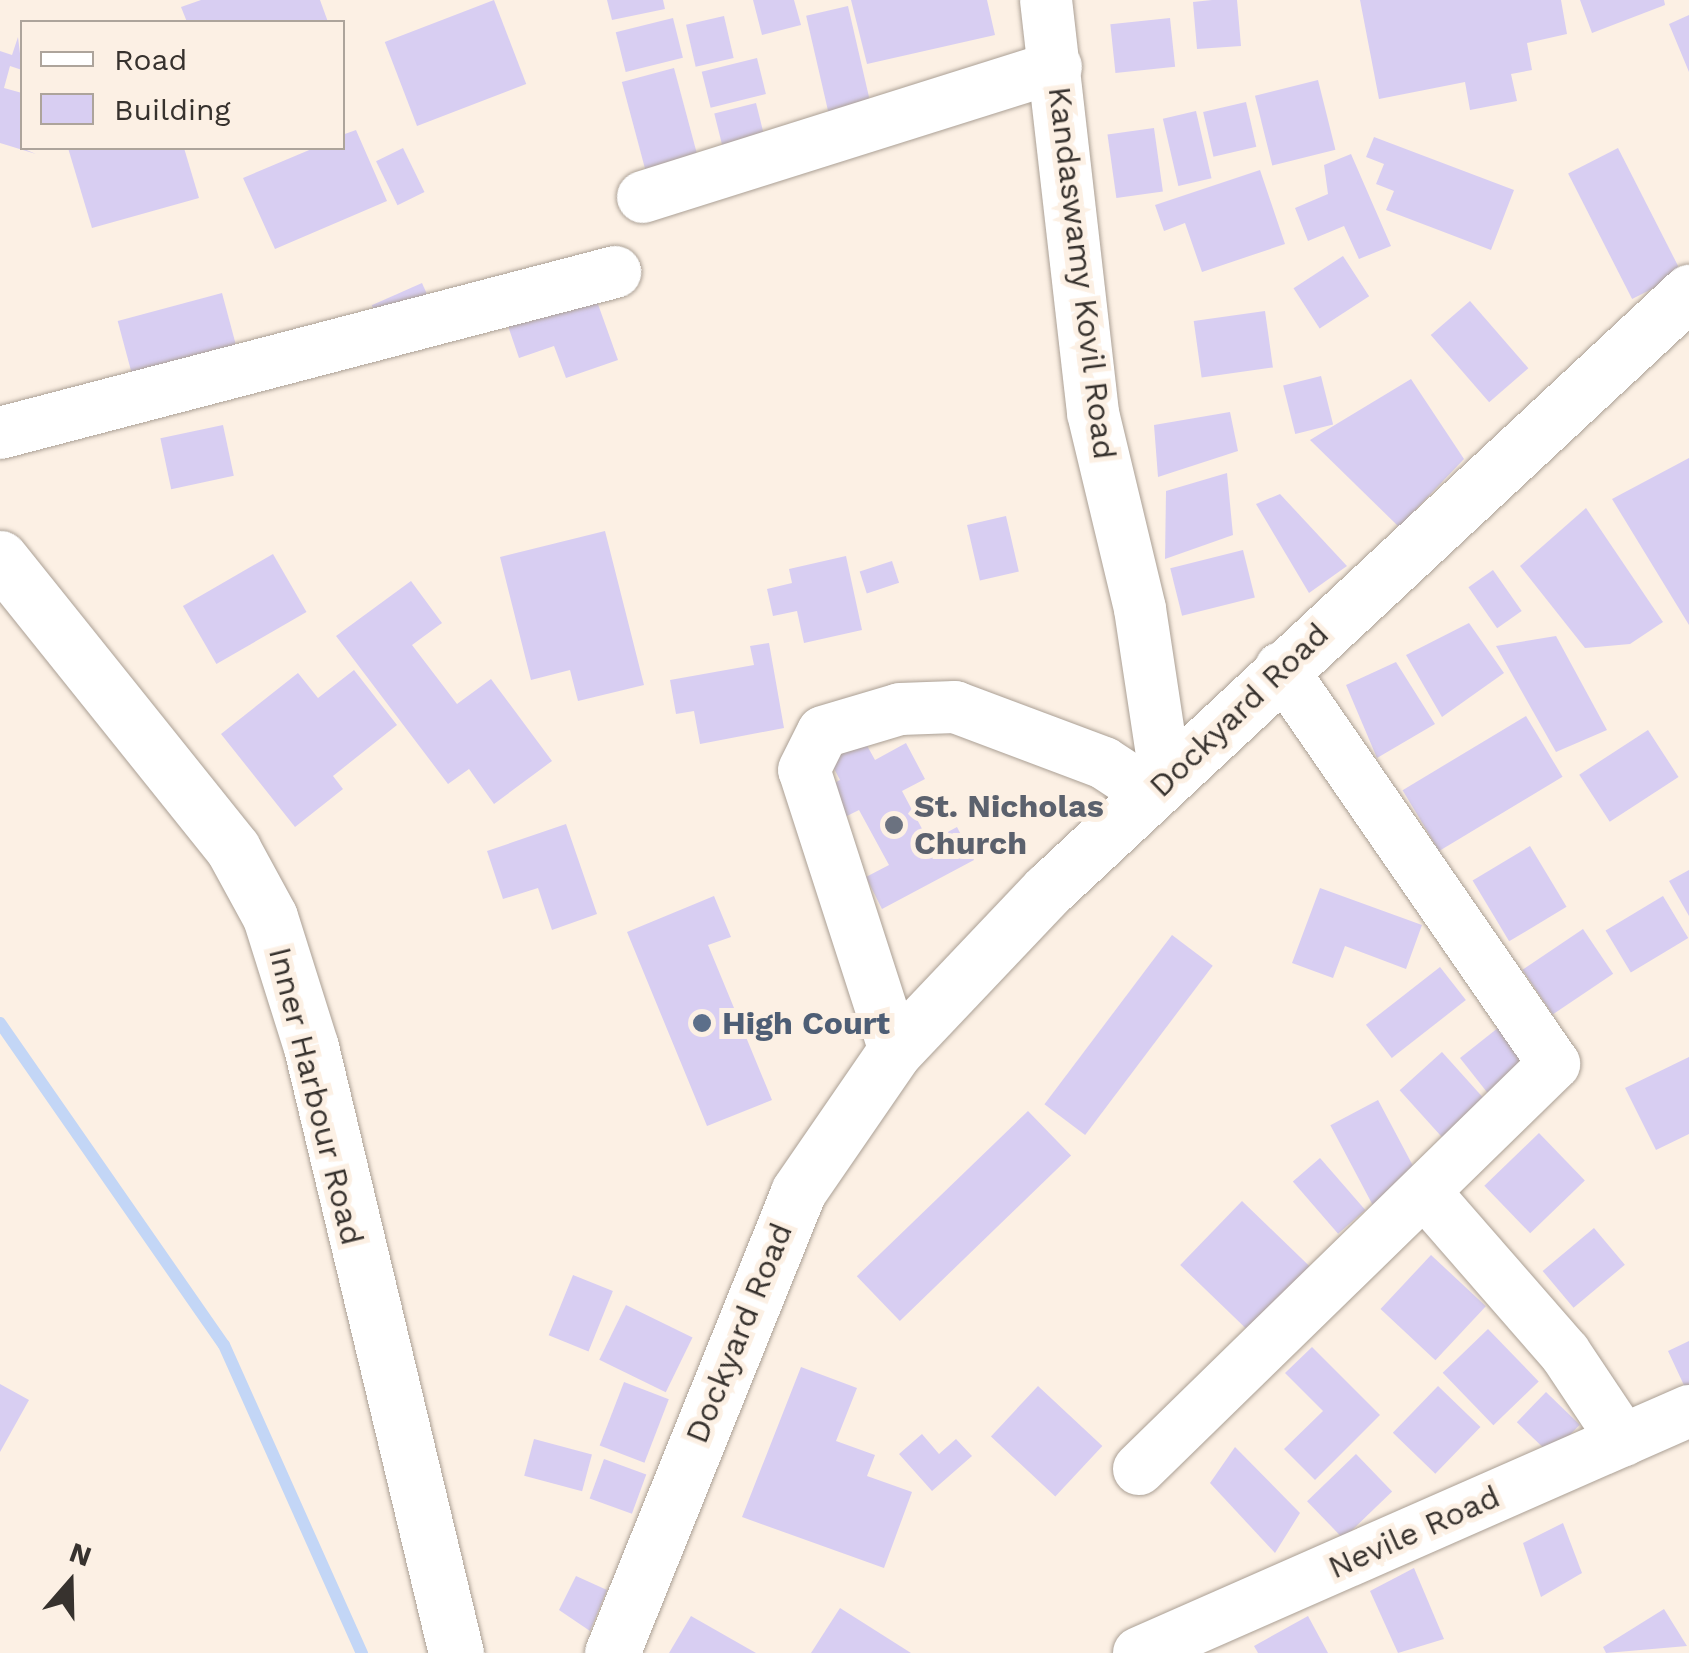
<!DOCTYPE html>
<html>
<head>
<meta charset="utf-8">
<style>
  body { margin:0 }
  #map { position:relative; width:1689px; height:1653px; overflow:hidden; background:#fcf0e4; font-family:"Work Sans",sans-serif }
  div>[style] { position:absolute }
  .stream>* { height:12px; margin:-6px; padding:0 6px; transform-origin:6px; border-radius:6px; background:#c3d6f6 }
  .building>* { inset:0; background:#d8cef2; transform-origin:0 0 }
  .roads { filter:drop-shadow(0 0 2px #aba095) drop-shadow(0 0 2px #aba095) }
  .minor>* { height:52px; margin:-26px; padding:0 26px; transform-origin:26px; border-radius:26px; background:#fff }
  .major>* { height:55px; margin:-27.5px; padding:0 27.5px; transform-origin:27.5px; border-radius:27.5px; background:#fff }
  .dots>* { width:28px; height:28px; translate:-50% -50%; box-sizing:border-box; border:5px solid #fcf0e4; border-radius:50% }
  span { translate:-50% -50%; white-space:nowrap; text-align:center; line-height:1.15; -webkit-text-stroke:10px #fcf0e4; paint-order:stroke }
  .street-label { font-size:32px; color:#37322e }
  .worship-label { font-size:32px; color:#5b616d; font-weight:700 }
  .left { translate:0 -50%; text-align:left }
  .service-label { font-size:32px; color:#4e5e75; font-weight:700 }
  .legend { position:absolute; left:20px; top:20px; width:325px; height:130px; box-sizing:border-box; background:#fcf0e4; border:2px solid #ada49b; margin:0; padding:12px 18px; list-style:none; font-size:30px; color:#37322e }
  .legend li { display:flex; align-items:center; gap:20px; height:50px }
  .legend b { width:50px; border:2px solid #ada49b }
  .north { position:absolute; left:20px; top:1533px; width:100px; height:100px; -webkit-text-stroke:8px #fcf0e4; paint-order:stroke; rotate:20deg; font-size:28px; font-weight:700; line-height:40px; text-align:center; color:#37322e }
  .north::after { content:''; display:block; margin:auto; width:35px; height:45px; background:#37322e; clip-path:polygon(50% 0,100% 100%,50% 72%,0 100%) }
</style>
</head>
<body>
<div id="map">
  <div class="stream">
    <i style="left:0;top:1023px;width:392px;rotate:55.2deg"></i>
    <i style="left:224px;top:1345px;width:338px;rotate:65.9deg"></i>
  </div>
  <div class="building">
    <i style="clip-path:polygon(201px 0,320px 0,328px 22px,187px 22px,181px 7px)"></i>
    <i style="left:494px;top:0;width:90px;height:117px;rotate:69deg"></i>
    <i style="clip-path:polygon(607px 0,663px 0,665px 9px,612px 20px)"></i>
    <i style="clip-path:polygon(753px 0,794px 0,801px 25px,762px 35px)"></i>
    <i style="clip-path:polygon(851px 0,987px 0,995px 35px,867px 64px)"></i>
    <i style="clip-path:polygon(1212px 0,1237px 0,1241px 46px,1197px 49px,1193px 2px)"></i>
    <i style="clip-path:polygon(1360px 0,1561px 0,1567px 34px,1527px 43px,1532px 70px,1511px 74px,1517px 101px,1470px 110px,1465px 82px,1379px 99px)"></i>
    <i style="clip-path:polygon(1580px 0,1664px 0,1665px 5px,1592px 33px)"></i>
    <i style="left:848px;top:6px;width:99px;height:43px;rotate:77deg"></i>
    <i style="clip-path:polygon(1689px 15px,1689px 72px,1669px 24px)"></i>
    <i style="left:724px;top:16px;width:43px;height:39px;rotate:77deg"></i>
    <i style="left:673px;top:18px;width:41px;height:59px;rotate:76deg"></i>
    <i style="left:1170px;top:18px;width:49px;height:60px;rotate:84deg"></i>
    <i style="clip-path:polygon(18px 37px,22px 70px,10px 66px,4px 88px,22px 93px,22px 148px,36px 154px,0 143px,0 51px,12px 55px)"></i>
    <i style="left:757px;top:58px;width:37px;height:57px;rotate:76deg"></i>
    <i style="left:674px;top:68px;width:98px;height:54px;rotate:75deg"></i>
    <i style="left:1318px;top:80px;width:72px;height:65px;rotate:76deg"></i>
    <i style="left:1246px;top:102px;width:46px;height:44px;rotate:77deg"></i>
    <i style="left:756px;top:103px;width:42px;height:43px;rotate:76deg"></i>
    <i style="left:1196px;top:111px;width:69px;height:34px;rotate:77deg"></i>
    <i style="left:1154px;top:128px;width:64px;height:47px;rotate:82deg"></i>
    <i style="clip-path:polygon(356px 130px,387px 201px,275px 249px,243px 178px,314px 148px,342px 148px,342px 135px)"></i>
    <i style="clip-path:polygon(1374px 137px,1514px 190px,1491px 250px,1386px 210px,1394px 191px,1376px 184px,1384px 164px,1366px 157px)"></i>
    <i style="clip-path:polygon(68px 148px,184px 148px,199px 198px,92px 228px)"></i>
    <i style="left:403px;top:148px;width:49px;height:30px;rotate:64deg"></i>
    <i style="left:1618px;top:148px;width:141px;height:56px;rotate:63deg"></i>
    <i style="clip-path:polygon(1351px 154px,1391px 246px,1359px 259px,1344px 226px,1308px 241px,1295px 208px,1328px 194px,1324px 165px)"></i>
    <i style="clip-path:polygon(1260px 170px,1285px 244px,1202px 272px,1185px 223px,1164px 231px,1155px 205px)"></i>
    <i style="left:1343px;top:256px;width:48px;height:59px;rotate:57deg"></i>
    <i style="left:422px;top:283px;width:35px;height:55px;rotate:66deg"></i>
    <i style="left:222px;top:293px;width:79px;height:108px;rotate:75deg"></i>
    <i style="clip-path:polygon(594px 293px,618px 360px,566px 378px,554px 346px,519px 358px,507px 323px)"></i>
    <i style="left:1470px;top:301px;width:89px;height:52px;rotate:49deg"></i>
    <i style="left:1265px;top:311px;width:57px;height:72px;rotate:82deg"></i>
    <i style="left:1321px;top:376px;width:50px;height:39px;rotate:76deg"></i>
    <i style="clip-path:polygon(1411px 379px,1464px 459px,1399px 527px,1310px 440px)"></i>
    <i style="clip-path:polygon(1230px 412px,1238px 451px,1158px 477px,1154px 425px)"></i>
    <i style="left:223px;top:425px;width:52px;height:64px;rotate:78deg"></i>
    <i style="clip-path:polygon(1689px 458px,1689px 625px,1612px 499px)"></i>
    <i style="clip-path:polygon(1227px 473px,1233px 535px,1165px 559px,1166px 491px)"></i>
    <i style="clip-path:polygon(1280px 494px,1347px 566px,1309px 593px,1256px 504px)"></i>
    <i style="clip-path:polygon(1586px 508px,1663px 622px,1630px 644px,1585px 648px,1520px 566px)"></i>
    <i style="left:1006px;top:516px;width:57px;height:40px;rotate:77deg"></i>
    <i style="clip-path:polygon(605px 531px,644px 685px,578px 701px,570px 670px,531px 680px,500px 557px)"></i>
    <i style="left:1243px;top:550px;width:49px;height:75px;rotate:76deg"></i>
    <i style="left:273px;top:554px;width:67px;height:104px;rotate:60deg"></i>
    <i style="clip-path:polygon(846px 556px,862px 630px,804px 643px,797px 611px,773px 616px,767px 589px,792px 583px,789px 569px)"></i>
    <i style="left:892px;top:561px;width:23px;height:34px;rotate:72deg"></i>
    <i style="left:1493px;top:570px;width:50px;height:30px;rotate:55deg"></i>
    <i style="clip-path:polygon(411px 581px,442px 623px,412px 645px,457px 704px,491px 679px,552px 761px,494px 804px,469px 769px,448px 784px,336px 636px)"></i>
    <i style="clip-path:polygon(1469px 623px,1504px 673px,1442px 717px,1406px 655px)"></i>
    <i style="clip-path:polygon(1556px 636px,1607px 730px,1556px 752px,1496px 646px)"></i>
    <i style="clip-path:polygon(769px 643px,784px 728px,700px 744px,694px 711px,676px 714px,670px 680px,754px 665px,750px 646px)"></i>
    <i style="clip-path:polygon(1396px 662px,1435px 724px,1377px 758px,1346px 685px)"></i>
    <i style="clip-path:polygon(354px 670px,397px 725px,333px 776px,343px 789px,295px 827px,221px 734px,298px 673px,318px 698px)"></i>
    <i style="left:1526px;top:716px;width:71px;height:144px;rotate:59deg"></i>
    <i style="left:1648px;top:730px;width:56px;height:82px;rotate:57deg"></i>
    <i style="clip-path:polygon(864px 740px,875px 760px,906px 743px,925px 779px,902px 791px,929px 842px,957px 827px,974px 860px,882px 909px,866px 877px,889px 865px,859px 810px,833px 823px,817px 792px,840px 780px,829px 759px)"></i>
    <i style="clip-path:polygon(566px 824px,597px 914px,552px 930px,538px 888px,503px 899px,487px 851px)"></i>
    <i style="left:1530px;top:846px;width:71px;height:67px;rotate:59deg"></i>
    <i style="clip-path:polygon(1689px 870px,1689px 916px,1669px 881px)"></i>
    <i style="clip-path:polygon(1320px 888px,1422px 925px,1406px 969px,1345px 946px,1333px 978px,1292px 963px)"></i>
    <i style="clip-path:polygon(714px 896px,731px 937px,708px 945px,772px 1100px,707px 1126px,627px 932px)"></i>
    <i style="left:1663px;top:896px;width:49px;height:67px;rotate:59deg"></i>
    <i style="left:1583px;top:929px;width:54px;height:73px;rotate:56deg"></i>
    <i style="left:1172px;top:935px;width:51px;height:212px;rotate:37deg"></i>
    <i style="left:1440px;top:967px;width:42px;height:94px;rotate:52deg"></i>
    <i style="clip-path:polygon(1508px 1020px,1527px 1067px,1490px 1096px,1460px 1058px)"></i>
    <i style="left:1442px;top:1052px;width:80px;height:57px;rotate:48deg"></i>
    <i style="clip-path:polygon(1689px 1057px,1689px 1134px,1656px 1150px,1625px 1088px)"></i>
    <i style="left:1378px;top:1100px;width:94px;height:54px;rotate:62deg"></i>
    <i style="left:1028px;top:1111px;width:62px;height:238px;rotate:46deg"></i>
    <i style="left:1539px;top:1133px;width:66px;height:76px;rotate:46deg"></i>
    <i style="left:1320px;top:1158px;width:69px;height:36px;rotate:49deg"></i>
    <i style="left:1242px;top:1201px;width:107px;height:89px;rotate:44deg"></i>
    <i style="left:1594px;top:1228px;width:48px;height:67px;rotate:50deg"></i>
    <i style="left:1431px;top:1255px;width:75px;height:74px;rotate:43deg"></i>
    <i style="left:573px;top:1275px;width:43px;height:65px;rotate:22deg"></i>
    <i style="left:626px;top:1305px;width:74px;height:61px;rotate:26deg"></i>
    <i style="left:1488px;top:1329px;width:73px;height:63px;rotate:46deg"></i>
    <i style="clip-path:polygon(1689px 1341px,1689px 1396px,1668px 1351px)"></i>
    <i style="clip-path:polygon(1312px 1347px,1380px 1415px,1315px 1480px,1284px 1449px,1323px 1411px,1285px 1373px)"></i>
    <i style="clip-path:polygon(801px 1367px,857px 1388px,836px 1441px,875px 1455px,867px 1476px,912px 1492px,884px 1568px,742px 1517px)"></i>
    <i style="left:624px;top:1382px;width:48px;height:68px;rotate:21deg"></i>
    <i style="clip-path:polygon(0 1384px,29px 1400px,0 1452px)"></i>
    <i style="left:1038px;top:1386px;width:88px;height:69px;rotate:43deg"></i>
    <i style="left:1438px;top:1386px;width:59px;height:65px;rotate:44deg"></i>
    <i style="left:1546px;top:1392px;width:47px;height:42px;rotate:44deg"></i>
    <i style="clip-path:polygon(922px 1434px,939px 1454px,956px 1439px,972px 1456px,932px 1491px,899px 1454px)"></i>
    <i style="left:534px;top:1439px;width:60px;height:38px;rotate:15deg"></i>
    <i style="clip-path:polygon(1235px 1447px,1300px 1513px,1275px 1553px,1210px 1483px)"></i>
    <i style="left:1356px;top:1454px;width:52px;height:68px;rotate:46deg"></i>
    <i style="left:604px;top:1459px;width:45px;height:42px;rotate:20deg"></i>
    <i style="clip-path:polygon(1563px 1523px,1582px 1573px,1541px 1597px,1523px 1543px)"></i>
    <i style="clip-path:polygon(1414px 1568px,1444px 1639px,1398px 1653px,1370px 1591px)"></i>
    <i style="clip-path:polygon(576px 1576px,607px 1590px,590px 1631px,559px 1610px)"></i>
    <i style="clip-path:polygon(840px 1608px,911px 1653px,811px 1653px)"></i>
    <i style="clip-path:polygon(1664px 1609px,1687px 1646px,1606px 1653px,1603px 1647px)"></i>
    <i style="clip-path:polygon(691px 1616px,756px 1653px,669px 1653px)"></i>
    <i style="clip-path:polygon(1308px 1616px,1328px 1653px,1258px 1653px,1254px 1646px)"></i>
  </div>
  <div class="roads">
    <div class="minor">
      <i style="left:1046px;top:0;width:416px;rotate:83.5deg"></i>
      <i style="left:1093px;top:413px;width:202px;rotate:76.5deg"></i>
      <i style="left:1140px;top:609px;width:174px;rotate:81.4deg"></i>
      <i style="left:643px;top:197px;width:433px;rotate:-17.5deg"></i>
      <i style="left:0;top:433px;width:636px;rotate:-14.67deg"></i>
      <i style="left:895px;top:1051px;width:295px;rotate:-107.9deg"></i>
      <i style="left:804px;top:770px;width:42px;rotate:-63.4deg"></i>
      <i style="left:823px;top:732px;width:80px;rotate:-16.6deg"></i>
      <i style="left:900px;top:709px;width:55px;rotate:-2.1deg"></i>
      <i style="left:955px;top:707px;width:159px;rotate:20.6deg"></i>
      <i style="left:1104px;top:763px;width:56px;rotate:33.4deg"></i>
      <i style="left:1428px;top:1196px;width:208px;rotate:48.9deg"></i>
      <i style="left:1565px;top:1353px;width:105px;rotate:56.3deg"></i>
      <i style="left:1139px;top:1469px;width:580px;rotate:-44.3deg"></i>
      <i style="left:1554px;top:1064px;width:481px;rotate:-124.6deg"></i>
      <i style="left:1139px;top:1653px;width:601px;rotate:-23.75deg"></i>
    </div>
    <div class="major">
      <i style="left:0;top:558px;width:373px;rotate:51.3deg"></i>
      <i style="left:233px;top:849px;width:77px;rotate:61.4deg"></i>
      <i style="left:270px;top:917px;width:136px;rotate:72.5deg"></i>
      <i style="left:311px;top:1047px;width:623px;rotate:76.54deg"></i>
      <i style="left:612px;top:1653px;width:497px;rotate:-68deg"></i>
      <i style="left:798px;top:1192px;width:171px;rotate:-55.5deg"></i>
      <i style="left:895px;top:1051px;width:222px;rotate:-46.5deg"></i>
      <i style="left:1048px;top:890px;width:877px;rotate:-43.01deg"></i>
    </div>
  </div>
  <div class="dots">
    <i style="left:894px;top:825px;background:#6b7280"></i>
    <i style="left:702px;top:1023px;background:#5c6f8a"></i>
  </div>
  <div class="street-label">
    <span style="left:1082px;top:273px;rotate:83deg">Kandaswamy Kovil Road</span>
    <span style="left:1239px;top:710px;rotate:-44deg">Dockyard Road</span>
    <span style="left:316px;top:1096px;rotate:76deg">Inner Harbour Road</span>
    <span style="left:739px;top:1333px;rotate:-68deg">Dockyard Road</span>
    <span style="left:1414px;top:1532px;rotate:-24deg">Nevile Road</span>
  </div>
  <div class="worship-label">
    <span class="left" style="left:914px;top:825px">St. Nicholas<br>Church</span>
  </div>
  <div class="service-label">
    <span class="left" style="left:722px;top:1023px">High Court</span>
  </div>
  <ul class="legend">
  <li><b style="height:12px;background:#fff"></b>Road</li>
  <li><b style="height:28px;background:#d8cef2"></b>Building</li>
  </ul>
  <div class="north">N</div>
</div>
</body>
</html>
